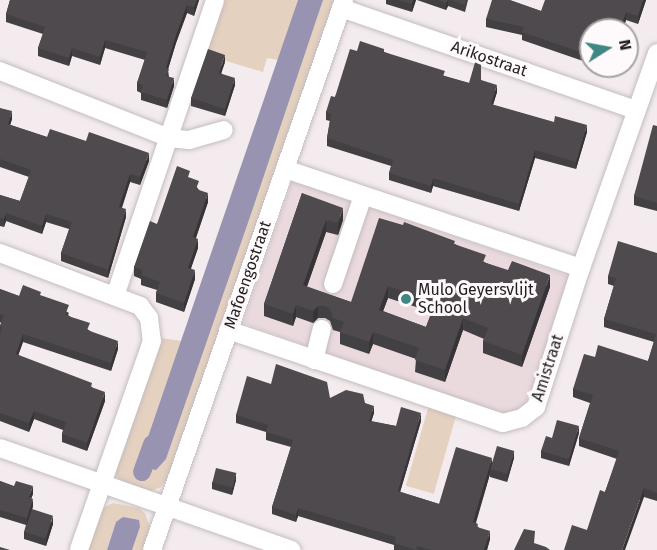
<!DOCTYPE html>
<html>
<head>
<meta charset="utf-8">
<style>
  body { margin:0 }
  #map { position:relative; width:657px; height:550px; overflow:hidden; background:#f3ebed; font-family:"Fira Sans",sans-serif }
  div>[style] { position:absolute }
  .built>* { inset:0; background:#eadade }
  .green>* { inset:0; background:#e5d1bf; transform-origin:0 0 }
  .water>* { inset:0; background:#9793b0 }
  .canal>* { height:18px; margin:-9px; padding:0 9px; transform-origin:9px; border-radius:9px; background:#9793b0 }
  .roads { filter:drop-shadow(0 0 2px #c4bcbe) drop-shadow(0 0 2px #c4bcbe) }
  .minor>* { height:18px; margin:-9px; padding:0 9px; transform-origin:9px; border-radius:9px; background:#fff }
  .wall>* { inset:0; background:#434043 }
  .shaded-wall>* { inset:0; background:#373437 }
  .building>* { inset:0; background:#4e4a4e; transform-origin:0 0 }
  .dots>* { width:16px; height:16px; translate:-50% -50%; box-sizing:border-box; border:3px solid #fef9fb; border-radius:50% }
  span { translate:-50% -50%; white-space:nowrap; text-align:center; line-height:1.15; -webkit-text-stroke:6px #fef9fb; paint-order:stroke }
  .street-label { font-size:16px; color:#221f20 }
  .poi-label { font-size:16px; color:#221f20 }
  .left { translate:0 -50%; text-align:left }
  .north { position:absolute; left:579px; top:18px; width:60px; height:60px; box-sizing:border-box; background:#fef9fb; border:2px solid #a6a2a3; border-radius:50%; rotate:79deg; font-size:16px; font-weight:700; line-height:24px; text-align:center; color:#221f20 }
  .north::after { content:''; display:block; margin:auto; width:21px; height:27px; background:#3f8784; clip-path:polygon(50% 0,100% 100%,50% 72%,0 100%) }
</style>
</head>
<body>
<div id="map">
  <div class="built">
    <i style="clip-path:polygon(292px 181px,569px 276px,528px 398px,523px 406px,514px 412px,495px 413px,243px 323px)"></i>
  </div>
  <div class="green">
    <i style="clip-path:polygon(222px 0,298px 0,278px 60px,267px 58px,263px 72px,203px 54px)"></i>
    <i style="clip-path:polygon(323px 0,337px 0,167px 479px,161px 487px,151px 491px,143px 491px,123px 483px,116px 476px,116px 468px,161px 338px,182px 341px,138px 466px,166px 459px)"></i>
    <i style="left:429px;top:405px;width:29px;height:84px;rotate:16deg"></i>
    <i style="clip-path:polygon(113px 503px,139px 508px,145px 513px,150px 527px,143px 550px,132px 550px,140px 527px,116px 522px,107px 550px,86px 550px,101px 509px)"></i>
  </div>
  <div class="water">
    <i style="clip-path:polygon(298px 0,323px 0,252px 211px,166px 459px,156px 470px,138px 466px)"></i>
    <i style="clip-path:polygon(123px 517px,139px 520px,140px 527px,132px 550px,107px 550px,116px 522px)"></i>
  </div>
  <div class="canal">
    <i style="left:142px;top:472px;width:30px;rotate:-70deg"></i>
  </div>
  <div class="roads">
    <div class="minor">
      <i style="left:341px;top:8px;width:312px;rotate:19.1deg"></i>
      <i style="left:0;top:71px;width:182px;rotate:21.6deg"></i>
      <i style="left:169px;top:138px;width:20px;rotate:6deg"></i>
      <i style="left:189px;top:140px;width:36px;rotate:-16deg"></i>
      <i style="left:285px;top:169px;width:312px;rotate:18.5deg"></i>
      <i style="left:0;top:253px;width:150px;rotate:20.7deg"></i>
      <i style="left:140px;top:306px;width:15px;rotate:53deg"></i>
      <i style="left:149px;top:318px;width:23px;rotate:83deg"></i>
      <i style="left:152px;top:341px;width:221px;rotate:109.3deg"></i>
      <i style="left:333px;top:284px;width:93px;rotate:-71.2deg"></i>
      <i style="left:115px;top:296px;width:312px;rotate:-71.3deg"></i>
      <i style="left:228px;top:330px;width:290px;rotate:18.7deg"></i>
      <i style="left:503px;top:423px;width:20px;rotate:-15deg"></i>
      <i style="left:522px;top:418px;width:18px;rotate:-38deg"></i>
      <i style="left:536px;top:407px;width:146px;rotate:-72.1deg"></i>
      <i style="left:581px;top:268px;width:228px;rotate:-70.5deg"></i>
      <i style="left:314px;top:360px;width:32px;rotate:-76deg"></i>
      <i style="left:0;top:448px;width:309px;rotate:19.3deg"></i>
      <i style="left:152px;top:550px;width:583px;rotate:-70.76deg"></i>
    </div>
  </div>
  <div class="wall">
    <i style="clip-path:polygon(10px 0,199px 0,194px 16px,187px 13px,176px 43px,168px 69px,169px 77px,174px 86px,167px 108px,141px 100px,141px 93px,137px 91px,137px 83px,145px 60px,105px 48px,100px 65px,72px 56px,69px 66px,38px 56px,38px 48px,43px 34px,6px 22px,6px 14px)"></i>
    <i style="clip-path:polygon(386px 0,416px 0,412px 12px,386px 4px)"></i>
    <i style="clip-path:polygon(417px 0,468px 0,465px 12px,448px 6px,446px 10px)"></i>
    <i style="clip-path:polygon(510px 0,541px 11px,646px 0,638px 24px,626px 20px,623px 30px,591px 30px,591px 66px,616px 66px,613px 77px,588px 69px,588px 64px,583px 61px,522px 40px,522px 35px,486px 27px,486px 19px)"></i>
    <i style="clip-path:polygon(357px 51px,384px 52px,445px 76px,469px 83px,481px 80px,497px 92px,493px 105px,587px 132px,576px 169px,535px 158px,519px 211px,433px 186px,431px 193px,389px 180px,389px 173px,391px 166px,327px 146px,327px 138px,330px 121px,326px 120px,326px 112px,335px 97px)"></i>
    <i style="clip-path:polygon(225px 62px,221px 73px,235px 85px,225px 116px,191px 106px,191px 98px)"></i>
    <i style="clip-path:polygon(0 108px,12px 119px,10px 125px,47px 137px,149px 161px,140px 185px,130px 182px,122px 208px,126px 217px,108px 278px,61px 261px,61px 253px,69px 229px,46px 222px,42px 234px,6px 221px,4px 227px,0 226px,0 195px,20px 201px,29px 177px,0 167px)"></i>
    <i style="clip-path:polygon(657px 126px,657px 211px,634px 205px,634px 196px)"></i>
    <i style="clip-path:polygon(190px 178px,208px 202px,196px 238px,198px 248px,191px 268px,195px 279px,184px 312px,156px 302px,156px 293px,157px 290px,141px 285px,141px 279px,134px 276px,134px 267px,157px 224px)"></i>
    <i style="clip-path:polygon(evenodd,302px 193px,343px 220px,338px 235px,326px 232px,307px 287px,351px 302px,455px 244px,486px 263px,550px 287px,522px 367px,483px 353px,483px 341px,484px 339px,463px 330px,445px 382px,415px 372px,416px 359px,373px 344px,369px 354px,340px 344px,340px 332px,333px 330px,330px 321px,325px 318px,318px 318px,313px 323px,296px 317px,293px 326px,264px 316px,264px 304px,302px 193px,388px 298px,432px 312px,426px 327px,383px 311px,388px 298px)"></i>
    <i style="clip-path:polygon(657px 253px,657px 501px,644px 497px,587px 530px,605px 492px,617px 459px,579px 446px,579px 438px,590px 403px,573px 397px,573px 389px,595px 357px,648px 361px,654px 342px,604px 327px,604px 319px,614px 286px,608px 284px,608px 276px)"></i>
    <i style="clip-path:polygon(0 289px,19px 296px,41px 296px,69px 313px,68px 315px,90px 331px,118px 349px,111px 371px,23px 342px,18px 355px,92px 387px,105px 401px,87px 451px,62px 442px,62px 434px,63px 430px,34px 419px,29px 432px,0 421px,0 326px,1px 323px,0 322px)"></i>
    <i style="clip-path:polygon(271px 384px,330px 398px,365px 403px,374px 413px,371px 421px,396px 426px,421px 421px,400px 492px,439px 504px,492px 462px,514px 458px,507px 482px,490px 477px,490px 474px,476px 523px,478px 527px,490px 539px,487px 550px,394px 550px,394px 545px,298px 516px,296px 522px,272px 514px,272px 507px,291px 447px,266px 440px,266px 432px,236px 423px,236px 415px)"></i>
    <i style="clip-path:polygon(579px 433px,569px 466px,541px 458px,541px 451px,552px 438px)"></i>
    <i style="clip-path:polygon(236px 480px,232px 495px,212px 489px,212px 482px)"></i>
    <i style="clip-path:polygon(0 481px,33px 494px,31px 498px,33px 506px,32px 510px,53px 524px,46px 546px,24px 539px,24px 532px,26px 525px,0 517px)"></i>
  </div>
  <div class="shaded-wall">
    <i style="clip-path:polygon(197px 0,199px 0,194px 16px,194px 7px)"></i>
    <i style="clip-path:polygon(413px 0,416px 0,412px 12px,412px 4px)"></i>
    <i style="clip-path:polygon(448px 0,448px 6px,446px 10px,446px 3px)"></i>
    <i style="clip-path:polygon(643px 0,646px 0,638px 24px,638px 16px)"></i>
    <i style="clip-path:polygon(187px 5px,187px 13px,176px 43px,166px 76px,166px 68px,176px 35px)"></i>
    <i style="clip-path:polygon(626px 12px,626px 20px,623px 30px,620px 30px)"></i>
    <i style="clip-path:polygon(105px 40px,105px 48px,100px 65px,100px 57px)"></i>
    <i style="clip-path:polygon(72px 48px,72px 56px,69px 66px,69px 58px)"></i>
    <i style="clip-path:polygon(225px 55px,225px 62px,219px 80px,219px 73px)"></i>
    <i style="clip-path:polygon(613px 66px,616px 66px,613px 77px)"></i>
    <i style="clip-path:polygon(174px 78px,174px 86px,167px 108px,167px 100px)"></i>
    <i style="clip-path:polygon(235px 78px,235px 85px,225px 116px,225px 109px)"></i>
    <i style="clip-path:polygon(497px 85px,497px 92px,491px 111px,491px 104px)"></i>
    <i style="clip-path:polygon(12px 111px,12px 119px,8px 132px,8px 124px)"></i>
    <i style="clip-path:polygon(587px 125px,587px 132px,576px 169px,576px 162px)"></i>
    <i style="clip-path:polygon(535px 150px,535px 158px,519px 211px,519px 204px)"></i>
    <i style="clip-path:polygon(149px 153px,149px 161px,140px 185px,140px 177px)"></i>
    <i style="clip-path:polygon(130px 174px,130px 182px,119px 215px,119px 207px)"></i>
    <i style="clip-path:polygon(433px 178px,433px 186px,431px 193px,431px 186px)"></i>
    <i style="clip-path:polygon(208px 193px,208px 202px,193px 246px,193px 237px)"></i>
    <i style="clip-path:polygon(343px 208px,343px 220px,338px 235px,338px 223px)"></i>
    <i style="clip-path:polygon(126px 209px,126px 217px,108px 278px,108px 270px)"></i>
    <i style="clip-path:polygon(6px 213px,6px 221px,4px 227px,4px 219px)"></i>
    <i style="clip-path:polygon(46px 214px,46px 222px,42px 234px,42px 226px)"></i>
    <i style="clip-path:polygon(326px 220px,326px 232px,303px 297px,303px 285px)"></i>
    <i style="clip-path:polygon(198px 239px,198px 248px,188px 277px,188px 268px)"></i>
    <i style="clip-path:polygon(195px 270px,195px 279px,184px 312px,184px 303px)"></i>
    <i style="clip-path:polygon(550px 275px,550px 287px,522px 367px,522px 355px)"></i>
    <i style="clip-path:polygon(388px 286px,388px 298px,379px 322px,379px 310px)"></i>
    <i style="clip-path:polygon(296px 305px,296px 317px,293px 326px,293px 314px)"></i>
    <i style="clip-path:polygon(318px 306px,318px 318px,313px 323px,313px 311px)"></i>
    <i style="clip-path:polygon(463px 318px,463px 330px,445px 382px,445px 370px)"></i>
    <i style="clip-path:polygon(373px 332px,373px 344px,369px 354px,369px 342px)"></i>
    <i style="clip-path:polygon(23px 334px,23px 342px,16px 362px,16px 354px)"></i>
    <i style="clip-path:polygon(118px 341px,118px 349px,111px 371px,111px 363px)"></i>
    <i style="clip-path:polygon(105px 392px,105px 401px,87px 451px,87px 443px)"></i>
    <i style="clip-path:polygon(374px 406px,374px 413px,369px 429px,369px 421px)"></i>
    <i style="clip-path:polygon(34px 411px,34px 419px,29px 432px,29px 423px)"></i>
    <i style="clip-path:polygon(421px 413px,421px 421px,398px 499px,398px 491px)"></i>
    <i style="clip-path:polygon(579px 426px,579px 433px,569px 466px,569px 459px)"></i>
    <i style="clip-path:polygon(514px 451px,514px 458px,507px 482px,507px 475px)"></i>
    <i style="clip-path:polygon(492px 458px,492px 466px,490px 469px,490px 474px,473px 530px,473px 522px)"></i>
    <i style="clip-path:polygon(236px 473px,236px 480px,232px 495px,232px 488px)"></i>
    <i style="clip-path:polygon(33px 486px,33px 494px,29px 504px,29px 497px)"></i>
    <i style="clip-path:polygon(644px 488px,644px 497px,625px 550px,622px 550px)"></i>
    <i style="clip-path:polygon(33px 499px,33px 506px,27px 526px,27px 518px)"></i>
    <i style="clip-path:polygon(298px 508px,298px 516px,296px 522px,296px 515px)"></i>
    <i style="clip-path:polygon(53px 516px,53px 524px,46px 546px,46px 539px)"></i>
    <i style="clip-path:polygon(490px 531px,490px 539px,487px 550px,484px 550px)"></i>
  </div>
  <div class="building">
    <i style="clip-path:polygon(10px 0,197px 0,194px 7px,187px 5px,176px 35px,166px 68px,169px 69px,166px 76px,174px 78px,167px 100px,141px 92px,143px 85px,137px 83px,147px 52px,105px 40px,100px 57px,72px 48px,69px 58px,38px 48px,45px 27px,6px 14px)"></i>
    <i style="clip-path:polygon(398px 0,413px 0,412px 4px)"></i>
    <i style="clip-path:polygon(438px 0,448px 0,446px 3px)"></i>
    <i style="clip-path:polygon(451px 0,466px 0,465px 5px)"></i>
    <i style="clip-path:polygon(492px 0,509px 0,541px 11px,545px 0,643px 0,638px 16px,626px 12px,620px 30px,591px 30px,591px 62px,588px 61px,589px 57px,583px 53px,522px 32px,524px 27px,486px 19px)"></i>
    <i style="clip-path:polygon(360px 41px,384px 49px,384px 52px,445px 71px,443px 76px,469px 83px,476px 59px,481px 61px,481px 80px,497px 85px,491px 104px,554px 122px,555px 116px,587px 125px,576px 162px,535px 150px,519px 204px,433px 178px,431px 186px,389px 173px,393px 160px,327px 138px,331px 114px,326px 112px,331px 96px,335px 97px,350px 49px,357px 51px)"></i>
    <i style="clip-path:polygon(208px 49px,225px 55px,219px 73px,235px 78px,225px 109px,191px 98px)"></i>
    <i style="clip-path:polygon(0 108px,12px 111px,8px 124px,47px 137px,50px 129px,86px 141px,89px 132px,149px 153px,140px 177px,130px 174px,119px 207px,126px 209px,108px 270px,61px 253px,72px 222px,46px 214px,42px 226px,6px 213px,4px 219px,0 218px,0 195px,20px 201px,31px 170px,0 159px)"></i>
    <i style="clip-path:polygon(653px 125px,657px 126px,657px 203px,634px 196px)"></i>
    <i style="clip-path:polygon(177px 166px,190px 171px,188px 177px,199px 181px,196px 189px,208px 193px,193px 237px,198px 239px,188px 268px,195px 270px,184px 303px,156px 293px,160px 282px,141px 275px,143px 270px,134px 267px,150px 221px,157px 224px)"></i>
    <i style="clip-path:polygon(evenodd,302px 193px,343px 208px,338px 223px,326px 220px,303px 285px,351px 302px,379px 218px,403px 225px,404px 222px,455px 241px,454px 244px,486px 255px,483px 262px,508px 270px,512px 261px,550px 275px,522px 355px,483px 341px,488px 328px,463px 318px,445px 370px,415px 360px,419px 348px,373px 332px,369px 342px,340px 332px,344px 322px,333px 318px,330px 309px,325px 306px,318px 306px,313px 311px,296px 305px,293px 314px,264px 304px,302px 193px,388px 286px,435px 302px,426px 327px,379px 310px,388px 286px)"></i>
    <i style="clip-path:polygon(618px 241px,657px 253px,657px 493px,644px 488px,622px 550px,564px 550px,572px 525px,587px 530px,600px 490px,605px 492px,619px 451px,579px 438px,593px 395px,573px 389px,584px 354px,595px 357px,598px 345px,648px 361px,656px 334px,604px 319px,616px 278px,608px 276px)"></i>
    <i style="clip-path:polygon(23px 285px,41px 292px,40px 295px,69px 305px,65px 315px,90px 323px,87px 330px,118px 341px,111px 363px,23px 334px,16px 354px,92px 383px,91px 387px,105px 392px,87px 443px,62px 434px,66px 422px,34px 411px,29px 423px,0 413px,0 335px,2px 328px,0 326px,4px 315px,0 314px,0 289px,19px 296px)"></i>
    <i style="clip-path:polygon(276px 364px,327px 382px,330px 398px,346px 390px,363px 394px,365px 403px,374px 406px,369px 421px,396px 426px,401px 407px,421px 413px,398px 491px,439px 504px,456px 447px,492px 458px,473px 522px,478px 524px,477px 527px,490px 531px,484px 550px,431px 550px,417px 546px,416px 550px,394px 543px,396px 537px,298px 508px,296px 515px,272px 507px,293px 440px,266px 432px,268px 425px,236px 415px,247px 376px,271px 384px)"></i>
    <i style="clip-path:polygon(557px 420px,579px 426px,569px 459px,541px 451px,546px 436px,552px 438px)"></i>
    <i style="left:497px;top:446px;width:18px;height:24px;rotate:16deg"></i>
    <i style="left:216px;top:468px;width:21px;height:15px;rotate:14deg"></i>
    <i style="clip-path:polygon(0 481px,14px 486px,16px 481px,33px 486px,29px 497px,33px 499px,27px 518px,0 510px)"></i>
    <i style="left:32px;top:509px;width:22px;height:24px;rotate:18deg"></i>
    <i style="clip-path:polygon(524px 529px,535px 531px,534px 543px,546px 547px,550px 550px,514px 550px)"></i>
    <i style="clip-path:polygon(0 547px,10px 550px,0 550px)"></i>
  </div>
  <div class="dots">
    <i style="left:406px;top:299px;background:#3f8784"></i>
  </div>
  <div class="street-label">
    <span style="left:489px;top:59px;rotate:19deg">Arikostraat</span>
    <span style="left:248px;top:275px;rotate:-71deg">Mafoengostraat</span>
    <span style="left:548px;top:368px;rotate:-72deg">Amistraat</span>
  </div>
  <div class="poi-label">
    <span class="left" style="left:418px;top:299px">Mulo Geyersvlijt<br>School</span>
  </div>
  <div class="north">N</div>
</div>
</body>
</html>
